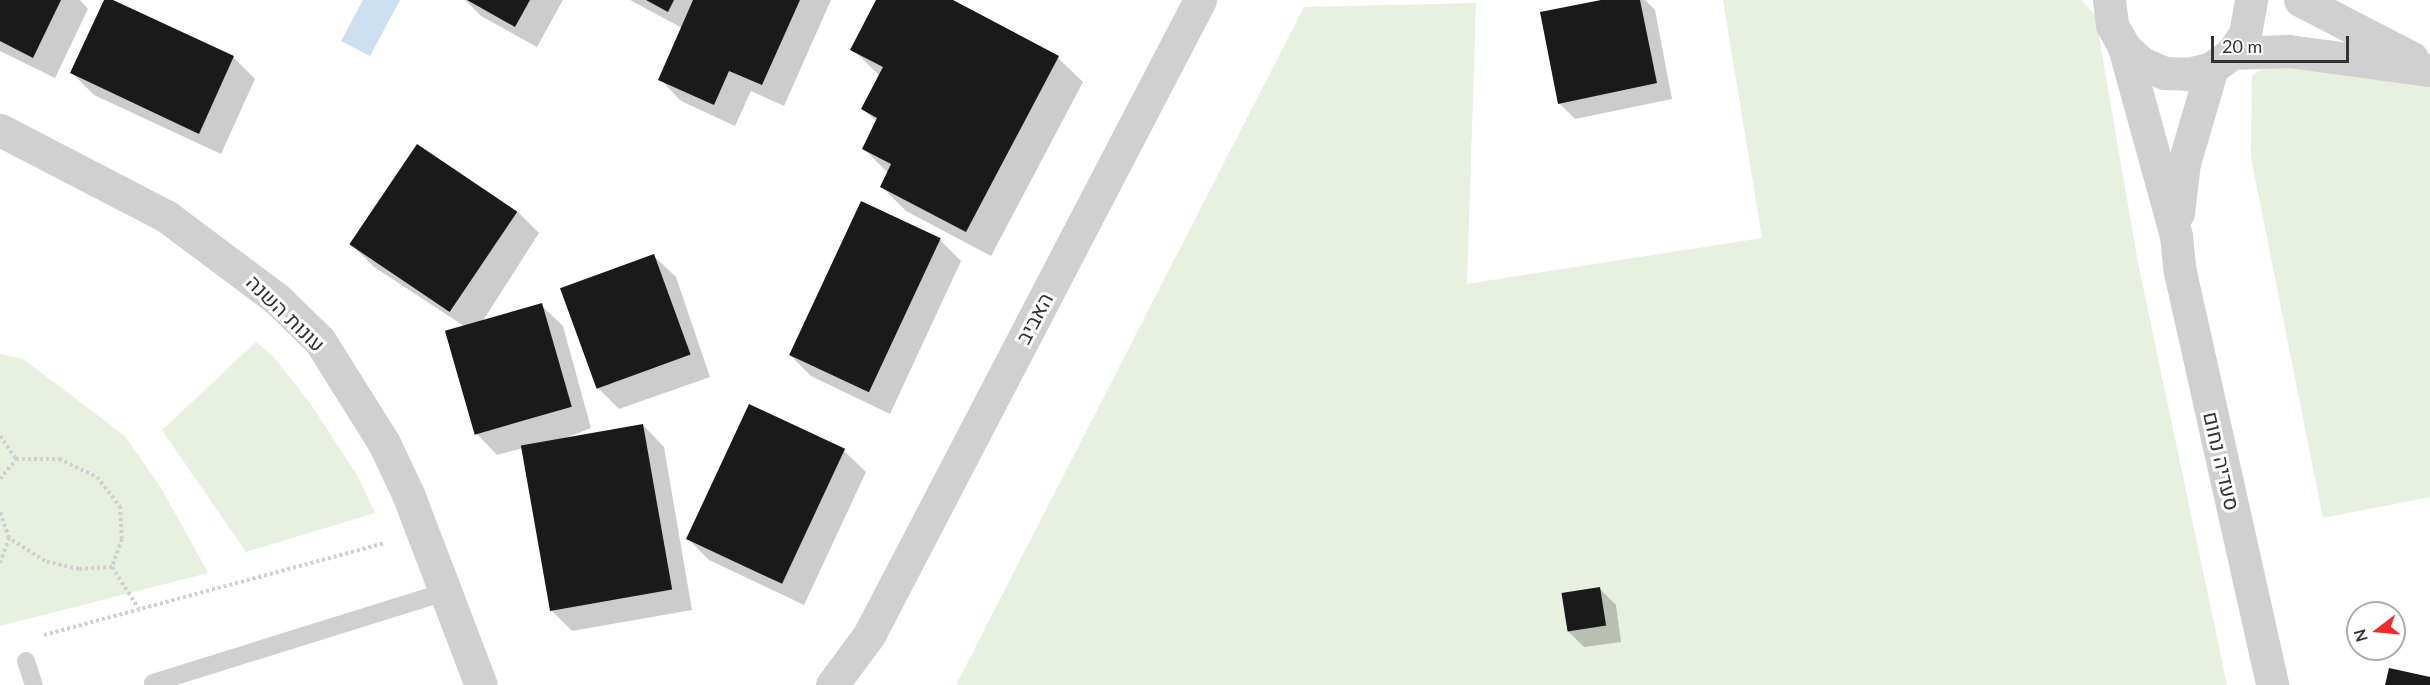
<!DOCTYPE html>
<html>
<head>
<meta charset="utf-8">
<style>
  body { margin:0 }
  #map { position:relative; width:2430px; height:685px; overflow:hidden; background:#fff; font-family:Lato,Heebo,sans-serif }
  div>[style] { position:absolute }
  .green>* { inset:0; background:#e8f0e0 }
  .water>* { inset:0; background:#cce0f1 }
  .shadow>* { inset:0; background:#0003 }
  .building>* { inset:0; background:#1a1a1a; transform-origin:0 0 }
  .path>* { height:4px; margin-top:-2px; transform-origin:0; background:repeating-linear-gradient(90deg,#d0d0d0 0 3px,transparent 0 6px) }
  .service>* { height:18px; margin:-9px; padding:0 9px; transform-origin:9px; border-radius:9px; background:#d0d0d0 }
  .minor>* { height:33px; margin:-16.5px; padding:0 16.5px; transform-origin:16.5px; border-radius:16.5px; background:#d0d0d0 }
  .tertiary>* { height:33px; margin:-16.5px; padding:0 16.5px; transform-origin:16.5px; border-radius:16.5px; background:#d0d0d0 }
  span { translate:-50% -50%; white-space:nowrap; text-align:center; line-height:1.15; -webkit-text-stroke:6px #fff; paint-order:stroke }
  .street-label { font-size:21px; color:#333 }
  .north { position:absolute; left:2346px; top:601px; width:60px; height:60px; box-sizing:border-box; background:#fff; border:2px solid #adadad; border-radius:50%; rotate:254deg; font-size:16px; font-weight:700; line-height:24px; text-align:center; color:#333 }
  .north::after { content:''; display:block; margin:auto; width:21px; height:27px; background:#f5292b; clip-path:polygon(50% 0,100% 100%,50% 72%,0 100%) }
  .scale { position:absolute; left:2211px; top:36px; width:138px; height:27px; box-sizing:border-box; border:3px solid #333; border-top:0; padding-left:8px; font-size:18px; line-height:21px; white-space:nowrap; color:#333; -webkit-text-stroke:4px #fff; paint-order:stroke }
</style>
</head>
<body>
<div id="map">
  <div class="green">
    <i style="clip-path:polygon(1723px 0,2081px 0,2095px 14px,2138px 263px,2227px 685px,956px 685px,1304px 7px,1476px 3px,1467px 284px,1762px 238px)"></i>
    <i style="clip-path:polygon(2268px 65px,2430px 83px,2430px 497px,2323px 518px,2251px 157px,2252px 76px)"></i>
    <i style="clip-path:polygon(256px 342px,272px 355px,310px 403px,357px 475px,375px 513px,246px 552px,162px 430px)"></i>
    <i style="clip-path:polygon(0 354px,23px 359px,125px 436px,163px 491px,208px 573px,0 626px)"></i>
  </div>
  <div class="water">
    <i style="clip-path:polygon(363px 0,400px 0,370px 56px,341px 41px)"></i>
  </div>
  <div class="shadow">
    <i style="clip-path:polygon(0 0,80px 0,88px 9px,55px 78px,0 51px)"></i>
    <i style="clip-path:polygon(106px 0,234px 58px,255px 79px,221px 154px,94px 95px,72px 73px)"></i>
    <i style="clip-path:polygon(465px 0,563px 0,537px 47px,481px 16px)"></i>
    <i style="clip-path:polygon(630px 0,831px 0,784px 106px,751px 91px,735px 126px,681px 101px,660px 79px,682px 28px)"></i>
    <i style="clip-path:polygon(878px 0,950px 0,1058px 58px,1083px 82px,991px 256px,906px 211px,881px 186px,888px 173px,864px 149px,877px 122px,863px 109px,880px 76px,852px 49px)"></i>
    <i style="clip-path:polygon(1607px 0,1645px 0,1655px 10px,1672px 99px,1575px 119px,1559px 103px)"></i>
    <i style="clip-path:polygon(418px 147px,518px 212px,539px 233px,482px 322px,541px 305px,563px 326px,591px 428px,563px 439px,643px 425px,664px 447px,692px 610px,572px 631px,550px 609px,523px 448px,497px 455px,476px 433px,464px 326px,374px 267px,353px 246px)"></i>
    <i style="clip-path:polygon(940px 240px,961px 261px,890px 414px,811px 376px,790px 355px)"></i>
    <i style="clip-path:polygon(654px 256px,676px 277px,710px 377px,619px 409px,597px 387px)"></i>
    <i style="clip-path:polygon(844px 451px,866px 472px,804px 605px,709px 560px,688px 539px)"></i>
    <i style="clip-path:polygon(1599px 588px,1616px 605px,1621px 642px,1584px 647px,1568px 631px)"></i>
  </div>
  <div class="building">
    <i style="clip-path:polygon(0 0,61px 0,33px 58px,0 41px)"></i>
    <i style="clip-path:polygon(104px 0,113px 0,234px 56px,199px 134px,70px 73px)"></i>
    <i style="clip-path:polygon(467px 0,530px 0,515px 27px)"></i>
    <i style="clip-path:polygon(646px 0,674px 0,668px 12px)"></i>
    <i style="clip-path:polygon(693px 0,800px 0,762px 85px,729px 71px,714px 105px,658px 80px)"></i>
    <i style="clip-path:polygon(876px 0,953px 0,1059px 56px,966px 232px,880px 187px,891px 164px,862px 149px,877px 118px,861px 109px,883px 67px,850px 50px)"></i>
    <i style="clip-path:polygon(1601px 0,1640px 0,1657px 83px,1558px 104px,1540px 12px)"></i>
    <i style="left:417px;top:144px;width:121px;height:121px;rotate:34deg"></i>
    <i style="left:861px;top:201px;width:88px;height:170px;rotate:25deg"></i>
    <i style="left:654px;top:254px;width:107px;height:100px;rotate:70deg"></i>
    <i style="left:542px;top:303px;width:108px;height:101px;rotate:74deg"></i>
    <i style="left:749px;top:404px;width:106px;height:149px;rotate:25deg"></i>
    <i style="left:643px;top:424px;width:168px;height:124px;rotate:80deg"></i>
    <i style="left:1600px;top:587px;width:39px;height:39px;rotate:81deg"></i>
    <i style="clip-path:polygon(2389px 668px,2430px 677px,2430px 685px,2385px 685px)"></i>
  </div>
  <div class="path">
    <i style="left:0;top:436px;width:28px;rotate:55deg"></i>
    <i style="left:0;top:479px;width:26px;rotate:-51deg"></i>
    <i style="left:16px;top:459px;width:43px"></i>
    <i style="left:59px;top:459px;width:42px;rotate:25.3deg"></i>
    <i style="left:97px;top:477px;width:37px;rotate:52deg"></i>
    <i style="left:120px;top:506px;width:33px;rotate:87deg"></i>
    <i style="left:122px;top:539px;width:30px;rotate:110deg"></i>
    <i style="left:112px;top:567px;width:33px;rotate:177deg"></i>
    <i style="left:79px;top:569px;width:35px;rotate:-167deg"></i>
    <i style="left:45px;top:561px;width:43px;rotate:-147.4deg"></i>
    <i style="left:9px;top:538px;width:28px;rotate:-109deg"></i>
    <i style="left:0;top:563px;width:27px;rotate:-70deg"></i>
    <i style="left:112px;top:567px;width:50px;rotate:57.3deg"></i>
    <i style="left:44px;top:635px;width:352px;rotate:-15.1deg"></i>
  </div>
  <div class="service">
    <i style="left:26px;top:661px;width:25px;rotate:72deg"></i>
    <i style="left:153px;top:683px;width:307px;rotate:-17.3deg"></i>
  </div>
  <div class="minor">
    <i style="left:2124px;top:47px;width:196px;rotate:74.6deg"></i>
    <i style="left:2176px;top:236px;width:36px;rotate:84deg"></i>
    <i style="left:2180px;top:272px;width:423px;rotate:77.4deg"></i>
    <i style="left:0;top:130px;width:187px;rotate:27.4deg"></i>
    <i style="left:166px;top:216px;width:139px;rotate:36.8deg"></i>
    <i style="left:277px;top:299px;width:60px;rotate:44.3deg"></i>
    <i style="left:320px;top:341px;width:120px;rotate:57.9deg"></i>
    <i style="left:384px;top:443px;width:56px;rotate:64.8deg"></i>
    <i style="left:408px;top:494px;width:204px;rotate:69.1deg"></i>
    <i style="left:2178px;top:213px;width:50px;rotate:-83.2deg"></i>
    <i style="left:2184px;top:163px;width:99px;rotate:-73.6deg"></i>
    <i style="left:832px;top:685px;width:62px;rotate:-53.5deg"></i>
    <i style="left:869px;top:635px;width:716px;rotate:-62.47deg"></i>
  </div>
  <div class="tertiary">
    <i style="left:2109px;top:0;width:25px;rotate:83deg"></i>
    <i style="left:2112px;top:25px;width:25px;rotate:61deg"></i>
    <i style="left:2124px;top:47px;width:23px;rotate:43deg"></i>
    <i style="left:2141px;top:63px;width:25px;rotate:23deg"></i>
    <i style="left:2164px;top:73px;width:24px;rotate:2deg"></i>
    <i style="left:2188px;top:74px;width:25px;rotate:-14deg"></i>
    <i style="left:2212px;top:68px;width:25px;rotate:-37deg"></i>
    <i style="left:2232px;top:53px;width:23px;rotate:-56deg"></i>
    <i style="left:2245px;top:34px;width:35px;rotate:-80deg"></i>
    <i style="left:2300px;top:0;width:126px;rotate:27.4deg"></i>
    <i style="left:2232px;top:53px;width:57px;rotate:-2deg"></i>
    <i style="left:2289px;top:51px;width:142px;rotate:7.7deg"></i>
  </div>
  <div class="street-label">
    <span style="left:286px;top:313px;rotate:44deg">עונות השנה</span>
    <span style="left:1034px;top:318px;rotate:-62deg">האביב</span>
    <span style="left:2222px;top:461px;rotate:77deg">סעדיה נחום</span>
  </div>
  <div class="north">N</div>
  <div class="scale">20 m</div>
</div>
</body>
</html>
